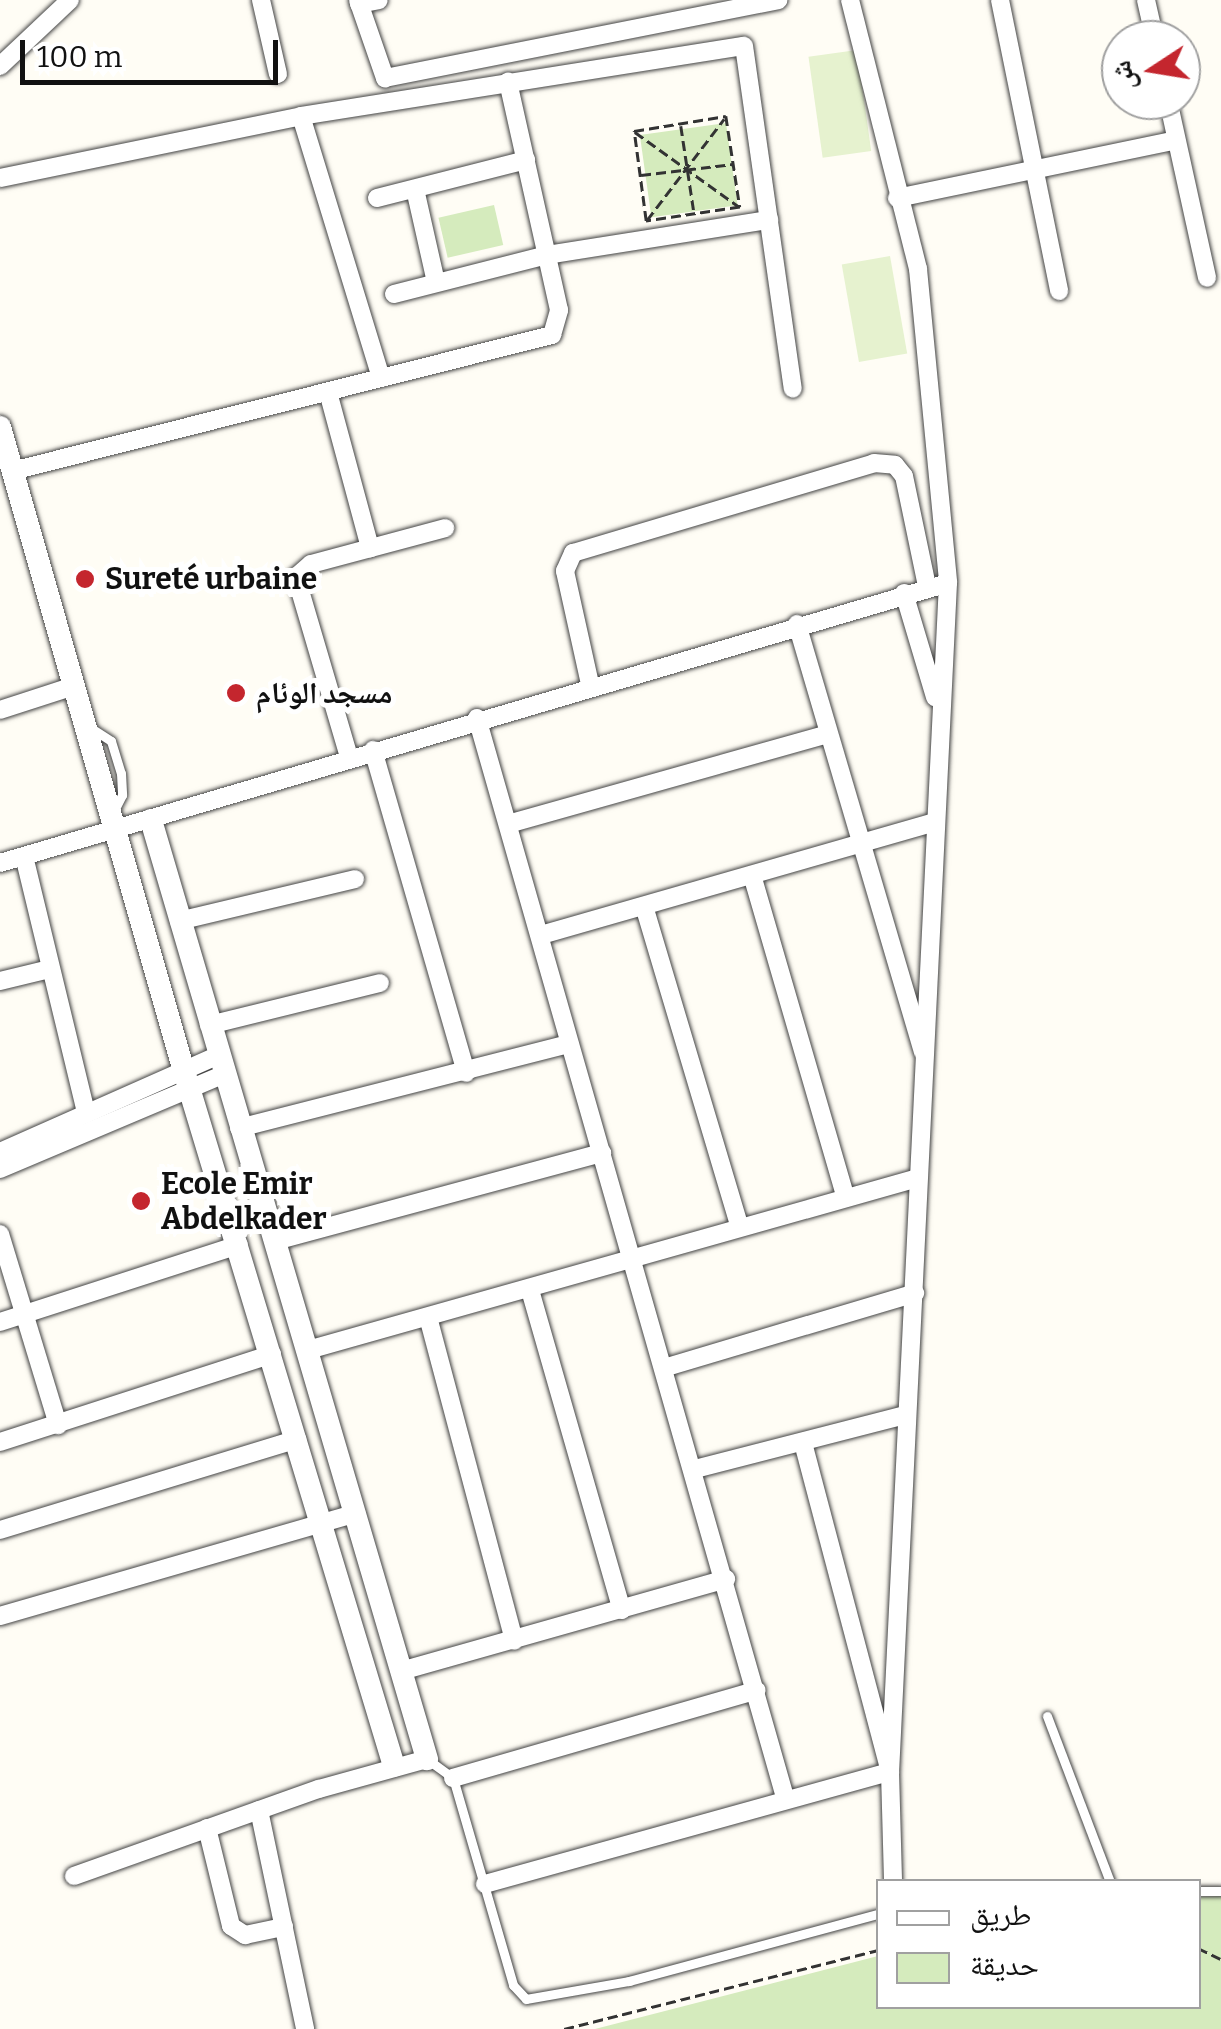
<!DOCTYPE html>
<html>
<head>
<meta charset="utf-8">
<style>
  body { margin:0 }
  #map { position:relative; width:1221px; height:2029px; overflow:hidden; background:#fffdf5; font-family:Bitter,"Noto Naskh Arabic",serif }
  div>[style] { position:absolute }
  .green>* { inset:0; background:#d5ebbd; transform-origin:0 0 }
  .pitch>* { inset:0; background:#e6f2cf; transform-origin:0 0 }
  .path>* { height:2.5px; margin-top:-1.25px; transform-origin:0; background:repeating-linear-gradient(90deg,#333 0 10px,transparent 0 15px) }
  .roads { filter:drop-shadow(0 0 2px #444) drop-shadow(0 0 2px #444) }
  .service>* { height:9px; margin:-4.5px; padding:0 4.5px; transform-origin:4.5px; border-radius:4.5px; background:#fff }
  .minor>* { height:18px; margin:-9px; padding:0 9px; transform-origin:9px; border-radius:9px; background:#fff }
  .tertiary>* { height:22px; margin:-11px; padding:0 11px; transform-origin:11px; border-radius:11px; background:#fff }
  .dots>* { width:28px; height:28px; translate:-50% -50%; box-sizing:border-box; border:5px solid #fff; border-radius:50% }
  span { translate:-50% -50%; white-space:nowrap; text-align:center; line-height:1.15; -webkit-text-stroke:10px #fff; paint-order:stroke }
  .poi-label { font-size:30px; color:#111; font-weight:700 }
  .left { translate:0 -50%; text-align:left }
  .legend { position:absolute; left:876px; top:1879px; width:325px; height:130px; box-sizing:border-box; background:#fff; border:2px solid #a0a0a0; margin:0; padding:12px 18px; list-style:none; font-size:30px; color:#111 }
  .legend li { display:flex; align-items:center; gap:20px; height:50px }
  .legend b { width:50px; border:2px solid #a0a0a0 }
  .north { position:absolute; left:1101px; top:20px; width:100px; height:100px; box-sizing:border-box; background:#fff; border:2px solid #a0a0a0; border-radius:50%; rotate:258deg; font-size:28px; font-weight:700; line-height:40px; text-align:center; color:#111 }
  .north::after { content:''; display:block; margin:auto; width:35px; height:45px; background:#c4262e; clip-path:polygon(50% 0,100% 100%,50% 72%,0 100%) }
  .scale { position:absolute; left:20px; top:40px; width:258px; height:45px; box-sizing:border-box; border:5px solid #111; border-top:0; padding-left:12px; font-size:30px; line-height:35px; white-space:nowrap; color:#111; -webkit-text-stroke:8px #fff; paint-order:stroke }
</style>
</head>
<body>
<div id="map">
  <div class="green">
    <i style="left:726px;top:123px;width:83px;height:87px;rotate:82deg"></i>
    <i style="left:494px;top:205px;width:41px;height:57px;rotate:77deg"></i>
    <i style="clip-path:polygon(1221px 1896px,1221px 2029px,595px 2029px,878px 1956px,878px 2006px,1198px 2006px,1199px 1897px)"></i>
  </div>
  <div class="pitch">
    <i style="left:857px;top:50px;width:102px;height:49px;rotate:82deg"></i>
    <i style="left:890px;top:256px;width:99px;height:49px;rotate:80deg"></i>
  </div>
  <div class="path">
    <i style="left:726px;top:116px;width:92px;rotate:81.3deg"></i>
    <i style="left:740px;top:207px;width:95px;rotate:171.5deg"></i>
    <i style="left:646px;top:221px;width:91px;rotate:-97.6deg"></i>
    <i style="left:634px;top:131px;width:93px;rotate:-9.3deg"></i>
    <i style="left:681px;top:126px;width:87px;rotate:81.4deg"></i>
    <i style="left:635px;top:132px;width:127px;rotate:35.7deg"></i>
    <i style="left:641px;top:175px;width:93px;rotate:-6.8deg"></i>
    <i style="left:647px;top:220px;width:127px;rotate:-52.7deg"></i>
    <i style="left:1198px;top:1948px;width:25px;rotate:26deg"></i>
    <i style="left:564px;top:2029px;width:324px;rotate:-14.1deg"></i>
  </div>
  <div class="roads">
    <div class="service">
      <i style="left:91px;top:728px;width:24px;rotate:33deg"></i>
      <i style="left:111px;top:741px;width:34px;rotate:73deg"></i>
      <i style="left:121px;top:773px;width:22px;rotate:87deg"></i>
      <i style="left:122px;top:795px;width:20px;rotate:117deg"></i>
      <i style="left:1047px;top:1716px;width:178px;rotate:69.2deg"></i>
      <i style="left:427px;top:1759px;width:32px;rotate:36deg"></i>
      <i style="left:453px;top:1778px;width:216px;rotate:73.8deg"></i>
      <i style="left:513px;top:1985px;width:19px;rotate:47deg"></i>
      <i style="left:526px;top:1999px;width:105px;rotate:-9.9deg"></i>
      <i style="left:629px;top:1981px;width:258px;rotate:-15.1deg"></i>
      <i style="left:1198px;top:1891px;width:23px"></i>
    </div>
    <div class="minor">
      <i style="left:261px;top:0;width:76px;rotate:77.1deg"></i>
      <i style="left:358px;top:0;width:83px;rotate:70.9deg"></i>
      <i style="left:385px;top:78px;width:401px;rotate:-11.2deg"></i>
      <i style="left:850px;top:0;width:277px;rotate:75.8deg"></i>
      <i style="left:918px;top:269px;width:315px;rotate:84.5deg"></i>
      <i style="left:948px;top:583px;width:1190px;rotate:92.79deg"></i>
      <i style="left:890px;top:1772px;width:110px;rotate:88.4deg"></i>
      <i style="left:1000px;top:0;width:297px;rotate:78.5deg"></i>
      <i style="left:1146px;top:0;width:41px;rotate:77.3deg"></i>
      <i style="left:359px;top:4px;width:20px;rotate:-11deg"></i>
      <i style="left:0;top:66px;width:96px;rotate:-43.3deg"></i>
      <i style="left:1168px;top:100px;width:182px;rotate:77.6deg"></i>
      <i style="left:301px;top:116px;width:274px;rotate:73deg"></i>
      <i style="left:0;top:178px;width:307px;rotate:-11.6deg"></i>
      <i style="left:301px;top:116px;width:448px;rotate:-9deg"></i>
      <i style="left:744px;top:46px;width:346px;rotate:81.9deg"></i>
      <i style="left:415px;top:189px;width:95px;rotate:77.3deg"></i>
      <i style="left:377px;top:198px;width:154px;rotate:-14.3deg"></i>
      <i style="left:897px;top:198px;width:285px;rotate:-11.7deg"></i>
      <i style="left:394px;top:294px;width:158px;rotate:-14.3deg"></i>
      <i style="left:547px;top:255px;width:225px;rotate:-9deg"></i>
      <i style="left:328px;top:392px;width:162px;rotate:74.9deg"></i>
      <i style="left:12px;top:471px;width:557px;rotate:-14.14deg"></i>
      <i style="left:552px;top:335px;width:26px;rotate:-74deg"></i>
      <i style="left:559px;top:310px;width:234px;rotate:-102.6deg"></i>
      <i style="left:904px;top:593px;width:109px;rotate:73.4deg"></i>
      <i style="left:797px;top:624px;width:446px;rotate:73.6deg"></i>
      <i style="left:590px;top:684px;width:116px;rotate:-102.5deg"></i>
      <i style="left:565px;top:571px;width:20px;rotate:-66deg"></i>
      <i style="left:573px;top:553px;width:314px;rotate:-16.6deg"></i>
      <i style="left:874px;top:463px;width:21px;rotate:5deg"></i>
      <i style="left:895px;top:465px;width:14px;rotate:51deg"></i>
      <i style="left:904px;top:476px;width:112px;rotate:78.2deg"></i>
      <i style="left:0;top:710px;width:78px;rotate:-18deg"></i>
      <i style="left:477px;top:718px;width:1122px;rotate:74.07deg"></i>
      <i style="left:373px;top:750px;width:336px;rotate:73.9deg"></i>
      <i style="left:349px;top:757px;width:188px;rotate:-106.4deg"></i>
      <i style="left:296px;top:577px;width:20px;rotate:-41deg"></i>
      <i style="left:311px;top:564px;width:139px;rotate:-15deg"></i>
      <i style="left:508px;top:824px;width:332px;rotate:-15.7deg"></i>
      <i style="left:24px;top:856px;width:264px;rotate:76.4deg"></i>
      <i style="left:0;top:863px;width:988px;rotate:-16.45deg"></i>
      <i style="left:752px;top:875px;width:336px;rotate:73.8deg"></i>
      <i style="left:644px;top:906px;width:333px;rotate:73.4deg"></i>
      <i style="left:179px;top:921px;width:181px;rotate:-13.4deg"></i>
      <i style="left:541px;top:935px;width:410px;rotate:-16deg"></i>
      <i style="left:0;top:981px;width:51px;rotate:-13.5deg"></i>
      <i style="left:209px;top:1025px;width:176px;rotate:-13.8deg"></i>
      <i style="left:239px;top:1128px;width:341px;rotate:-14.3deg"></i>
      <i style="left:0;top:1152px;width:237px;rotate:-23.9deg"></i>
      <i style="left:0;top:1169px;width:242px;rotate:-22.9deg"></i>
      <i style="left:0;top:1234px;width:200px;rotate:73.1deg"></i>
      <i style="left:275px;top:1241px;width:339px;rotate:-15.1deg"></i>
      <i style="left:530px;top:1290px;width:333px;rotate:74deg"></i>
      <i style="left:428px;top:1317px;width:335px;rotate:75.1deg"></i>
      <i style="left:0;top:1322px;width:251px;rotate:-17.9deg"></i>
      <i style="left:308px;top:1350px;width:634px;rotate:-15.75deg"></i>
      <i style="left:667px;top:1367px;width:259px;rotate:-16.6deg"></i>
      <i style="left:0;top:1442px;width:286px;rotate:-17.9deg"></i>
      <i style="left:695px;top:1469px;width:218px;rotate:-14.4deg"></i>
      <i style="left:0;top:1530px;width:311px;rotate:-17deg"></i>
      <i style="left:0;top:1616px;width:371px;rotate:-16.1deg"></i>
      <i style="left:401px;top:1671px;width:338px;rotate:-15.8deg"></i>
      <i style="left:453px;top:1778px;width:316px;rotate:-16.1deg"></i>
      <i style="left:259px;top:1810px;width:224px;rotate:78.1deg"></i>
      <i style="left:207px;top:1828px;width:101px;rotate:76.2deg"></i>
      <i style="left:231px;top:1926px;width:17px;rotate:33deg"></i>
      <i style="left:245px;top:1935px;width:40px;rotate:-12deg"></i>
      <i style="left:74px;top:1876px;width:260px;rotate:-19.6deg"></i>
      <i style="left:319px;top:1789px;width:112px;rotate:-15.5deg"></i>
      <i style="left:485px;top:1884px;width:420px;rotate:-15.5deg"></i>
      <i style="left:890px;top:1772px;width:340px;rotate:-104.8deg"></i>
    </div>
    <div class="tertiary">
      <i style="left:0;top:427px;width:667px;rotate:74.07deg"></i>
      <i style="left:183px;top:1068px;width:729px;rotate:73.18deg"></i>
      <i style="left:151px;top:820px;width:979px;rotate:73.62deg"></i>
    </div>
  </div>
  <div class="dots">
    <i style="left:85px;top:579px;background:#c4262e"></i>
    <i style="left:236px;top:693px;background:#c4262e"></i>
    <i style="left:141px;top:1201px;background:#c4262e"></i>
  </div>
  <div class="poi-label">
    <span class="left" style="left:105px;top:579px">Sureté urbaine</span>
    <span class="left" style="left:256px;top:693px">مسجد الوئام</span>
    <span class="left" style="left:161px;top:1201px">Ecole Emir<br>Abdelkader</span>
  </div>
  <ul class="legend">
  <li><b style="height:12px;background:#fff"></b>طريق</li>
  <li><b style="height:28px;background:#d5ebbd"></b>حديقة</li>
  </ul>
  <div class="north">ش</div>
  <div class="scale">100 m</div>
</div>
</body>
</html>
